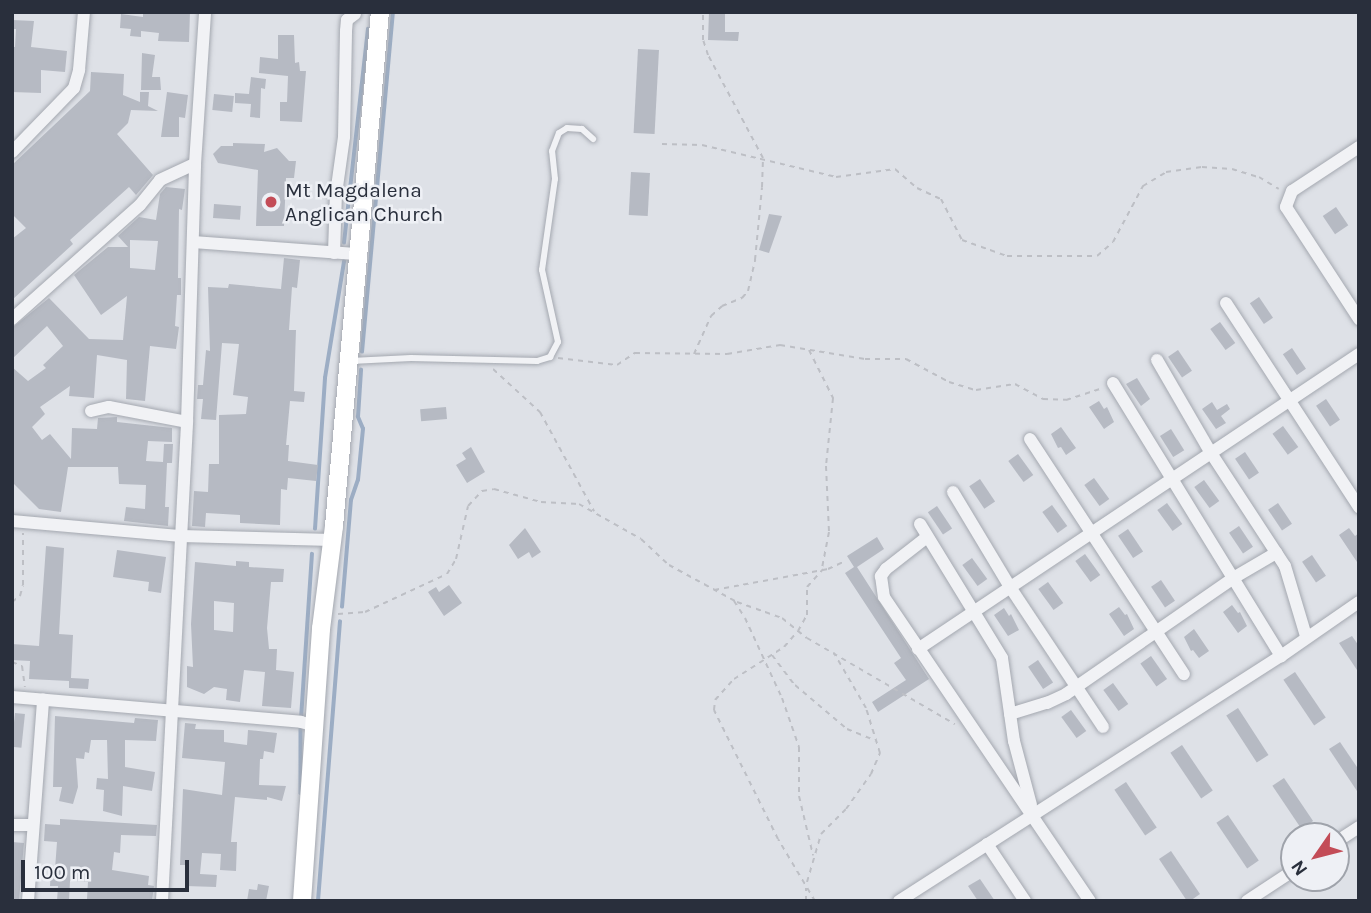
<!DOCTYPE html>
<html>
<head>
<meta charset="utf-8">
<style>
  body { margin:0 }
  #map { position:relative; width:1371px; height:913px; overflow:hidden; background:#dee1e7; font-family:Karla,sans-serif }
  div>[style] { position:absolute }
  .stream>* { height:3.5px; margin:-1.75px; padding:0 1.75px; transform-origin:1.75px; border-radius:1.75px; background:#9cadc4 }
  .building>* { inset:0; background:#b6bac3; transform-origin:0 0 }
  .path>* { height:2px; margin-top:-1px; transform-origin:0; background:repeating-linear-gradient(90deg,#bdbfc5 0 5px,transparent 0 10px) }
  .roads { filter:drop-shadow(0 0 2px #a4a8b0) drop-shadow(0 0 2px #a4a8b0) }
  .lane>* { height:6px; margin:-3px; padding:0 3px; transform-origin:3px; border-radius:3px; background:#f1f2f5 }
  .street>* { height:12px; margin:-6px; padding:0 6px; transform-origin:6px; border-radius:6px; background:#f1f2f5 }
  .secondary>* { height:18px; margin:-9px; padding:0 9px; transform-origin:9px; border-radius:9px; background:#fff }
  .dots>* { width:19px; height:19px; translate:-50% -50%; box-sizing:border-box; border:4px solid #eef0f5; border-radius:50% }
  span { translate:-50% -50%; white-space:nowrap; text-align:center; line-height:1.15; -webkit-text-stroke:5px #eef0f5; paint-order:stroke }
  .poi-label { font-size:21px; color:#292f3c }
  .left { translate:0 -50%; text-align:left }
  .frame { position:absolute; inset:0; border:14px solid #292f3c; pointer-events:none }
  .north { position:absolute; left:1280px; top:822px; width:70px; height:70px; box-sizing:border-box; background:#eef0f5; border:2px solid #9fa3ab; border-radius:50%; rotate:235deg; font-size:19px; font-weight:700; line-height:28px; text-align:center; color:#292f3c }
  .north::after { content:''; display:block; margin:auto; width:24px; height:32px; background:#c34c57; clip-path:polygon(50% 0,100% 100%,50% 72%,0 100%) }
  .scale { position:absolute; left:21px; top:860px; width:168px; height:32px; box-sizing:border-box; border:4px solid #292f3c; border-top:0; padding-left:9px; font-size:21px; line-height:24px; white-space:nowrap; color:#292f3c; -webkit-text-stroke:5px #eef0f5; paint-order:stroke }
</style>
</head>
<body>
<div id="map">
  <div class="stream">
    <i style="left:344px;top:243px;width:215px;rotate:-83.6deg"></i>
    <i style="left:362px;top:352px;width:341px;rotate:-84.8deg"></i>
    <i style="left:315px;top:529px;width:151px;rotate:-86.2deg"></i>
    <i style="left:325px;top:378px;width:118px;rotate:-80.7deg"></i>
    <i style="left:342px;top:607px;width:107px;rotate:-85.2deg"></i>
    <i style="left:351px;top:500px;width:21px;rotate:-71deg"></i>
    <i style="left:358px;top:480px;width:51px;rotate:-84.4deg"></i>
    <i style="left:363px;top:429px;width:13px;rotate:-113deg"></i>
    <i style="left:358px;top:417px;width:47px;rotate:-86.3deg"></i>
    <i style="left:301px;top:719px;width:165px;rotate:-86.2deg"></i>
    <i style="left:301px;top:727px;width:66px;rotate:90deg"></i>
    <i style="left:318px;top:901px;width:280px;rotate:-85.5deg"></i>
  </div>
  <div class="building">
    <i style="clip-path:polygon(143px 12px,190px 12px,189px 42px,158px 41px,159px 33px,141px 31px,141px 37px,130px 36px,131px 29px,120px 28px,121px 14px,143px 17px)"></i>
    <i style="clip-path:polygon(709px 12px,725px 12px,725px 32px,739px 32px,738px 41px,708px 40px)"></i>
    <i style="clip-path:polygon(12px 20px,34px 21px,31px 47px,67px 51px,65px 72px,41px 70px,41px 93px,12px 92px,12px 47px,15px 47px,16px 29px,12px 29px)"></i>
    <i style="clip-path:polygon(278px 35px,294px 35px,295px 63px,299px 62px,300px 71px,306px 71px,302px 122px,280px 121px,280px 102px,287px 102px,288px 76px,259px 73px,260px 57px,278px 59px)"></i>
    <i style="left:638px;top:49px;width:21px;height:84px;rotate:3deg"></i>
    <i style="clip-path:polygon(142px 53px,155px 55px,152px 77px,160px 77px,161px 90px,141px 90px)"></i>
    <i style="clip-path:polygon(91px 72px,124px 74px,123px 95px,140px 102px,140px 92px,149px 92px,148px 106px,158px 111px,131px 110px,128px 123px,117px 134px,153px 175px,136px 195px,129px 187px,70px 240px,73px 244px,12px 300px,12px 239px,26px 228px,12px 214px,12px 165px,90px 91px)"></i>
    <i style="clip-path:polygon(251px 77px,266px 79px,265px 89px,261px 88px,260px 118px,250px 117px,251px 104px,235px 103px,235px 93px,249px 94px)"></i>
    <i style="clip-path:polygon(167px 92px,188px 95px,185px 118px,179px 117px,179px 137px,161px 137px)"></i>
    <i style="left:214px;top:94px;width:20px;height:16px;rotate:6deg"></i>
    <i style="clip-path:polygon(233px 143px,265px 144px,264px 152px,277px 148px,289px 161px,296px 161px,294px 178px,286px 178px,284px 226px,256px 226px,258px 170px,218px 163px,213px 154px,221px 146px,233px 146px)"></i>
    <i style="left:631px;top:172px;width:19px;height:43px;rotate:3deg"></i>
    <i style="clip-path:polygon(evenodd,166px 187px,185px 189px,182px 210px,179px 209px,178px 278px,181px 278px,181px 295px,177px 295px,175px 326px,179px 327px,176px 349px,150px 346px,145px 401px,126px 399px,127px 360px,97px 355px,94px 398px,69px 396px,70px 386px,40px 407px,45px 414px,32px 427px,42px 440px,50px 434px,71px 459px,72px 428px,97px 429px,98px 418px,117px 417px,117px 422px,172px 428px,172px 442px,148px 441px,146px 461px,163px 462px,164px 444px,173px 444px,172px 463px,167px 463px,165px 507px,169px 507px,168px 526px,124px 521px,126px 507px,145px 509px,146px 485px,119px 484px,118px 467px,68px 467px,61px 512px,39px 509px,12px 482px,12px 367px,28px 381px,46px 368px,43px 365px,63px 346px,47px 326px,12px 359px,12px 328px,49px 298px,89px 339px,123px 340px,127px 296px,101px 315px,74px 275px,108px 247px,128px 247px,118px 236px,139px 217px,156px 220px,160px 194px,166px 187px,130px 240px,158px 241px,155px 270px,130px 268px,130px 240px)"></i>
    <i style="left:214px;top:204px;width:27px;height:14px;rotate:4deg"></i>
    <i style="left:1336px;top:207px;width:22px;height:16px;rotate:56deg"></i>
    <i style="clip-path:polygon(769px 214px,782px 216px,769px 253px,759px 250px)"></i>
    <i style="clip-path:polygon(284px 258px,300px 260px,297px 288px,292px 287px,289px 330px,296px 330px,294px 391px,305px 392px,304px 402px,290px 401px,286px 445px,289px 445px,288px 461px,318px 465px,316px 481px,288px 478px,287px 490px,281px 489px,280px 525px,240px 523px,240px 515px,206px 513px,205px 527px,192px 526px,194px 491px,208px 492px,209px 464px,219px 464px,219px 415px,246px 414px,248px 397px,233px 395px,239px 344px,222px 343px,216px 420px,201px 419px,203px 399px,197px 399px,198px 385px,203px 385px,206px 350px,210px 351px,208px 287px,228px 288px,229px 284px,281px 289px)"></i>
    <i style="left:1259px;top:297px;width:25px;height:11px;rotate:56deg"></i>
    <i style="left:1220px;top:322px;width:26px;height:12px;rotate:54deg"></i>
    <i style="left:1292px;top:348px;width:25px;height:11px;rotate:56deg"></i>
    <i style="left:1178px;top:350px;width:25px;height:12px;rotate:56deg"></i>
    <i style="clip-path:polygon(1137px 378px,1150px 399px,1141px 406px,1126px 384px)"></i>
    <i style="left:1326px;top:399px;width:25px;height:12px;rotate:56deg"></i>
    <i style="clip-path:polygon(1099px 401px,1104px 409px,1107px 407px,1114px 422px,1104px 429px,1089px 407px)"></i>
    <i style="clip-path:polygon(1212px 402px,1217px 410px,1227px 404px,1230px 409px,1221px 416px,1226px 423px,1216px 429px,1202px 409px)"></i>
    <i style="left:446px;top:407px;width:12px;height:26px;rotate:85deg"></i>
    <i style="left:1283px;top:426px;width:26px;height:13px;rotate:54deg"></i>
    <i style="clip-path:polygon(1061px 427px,1076px 448px,1066px 455px,1061px 447px,1058px 448px,1051px 434px)"></i>
    <i style="left:1171px;top:429px;width:25px;height:13px;rotate:58deg"></i>
    <i style="clip-path:polygon(471px 447px,485px 472px,467px 483px,456px 465px,466px 459px,462px 453px)"></i>
    <i style="left:1245px;top:452px;width:25px;height:12px;rotate:56deg"></i>
    <i style="left:1018px;top:454px;width:26px;height:12px;rotate:54deg"></i>
    <i style="left:1094px;top:478px;width:26px;height:12px;rotate:54deg"></i>
    <i style="left:980px;top:479px;width:27px;height:13px;rotate:56deg"></i>
    <i style="left:1204px;top:480px;width:26px;height:12px;rotate:54deg"></i>
    <i style="left:1167px;top:503px;width:26px;height:12px;rotate:54deg"></i>
    <i style="left:1278px;top:503px;width:25px;height:12px;rotate:56deg"></i>
    <i style="left:1052px;top:505px;width:26px;height:12px;rotate:54deg"></i>
    <i style="left:937px;top:506px;width:27px;height:11px;rotate:56deg"></i>
    <i style="left:1239px;top:526px;width:25px;height:12px;rotate:56deg"></i>
    <i style="clip-path:polygon(525px 528px,541px 552px,532px 558px,529px 552px,518px 559px,509px 545px)"></i>
    <i style="clip-path:polygon(1349px 528px,1355px 536px,1359px 533px,1359px 565px,1339px 535px)"></i>
    <i style="left:1128px;top:529px;width:27px;height:12px;rotate:56deg"></i>
    <i style="clip-path:polygon(877px 537px,884px 549px,857px 567px,929px 679px,878px 712px,872px 702px,906px 680px,894px 663px,901px 658px,845px 573px,854px 567px,847px 556px)"></i>
    <i style="clip-path:polygon(46px 546px,64px 548px,59px 634px,73px 635px,71px 678px,89px 679px,88px 689px,69px 688px,69px 681px,29px 679px,30px 661px,12px 660px,12px 644px,39px 646px)"></i>
    <i style="clip-path:polygon(117px 550px,166px 557px,161px 593px,148px 591px,149px 582px,113px 577px)"></i>
    <i style="left:1085px;top:554px;width:26px;height:12px;rotate:54deg"></i>
    <i style="left:1312px;top:555px;width:25px;height:12px;rotate:56deg"></i>
    <i style="left:972px;top:558px;width:26px;height:12px;rotate:54deg"></i>
    <i style="clip-path:polygon(evenodd,236px 561px,249px 562px,249px 567px,284px 569px,283px 582px,271px 582px,267px 628px,269px 649px,277px 649px,276px 670px,294px 672px,291px 708px,262px 706px,265px 672px,244px 670px,240px 702px,226px 700px,227px 689px,214px 687px,204px 694px,187px 687px,187px 666px,193px 667px,191px 624px,195px 562px,236px 566px,236px 561px,214px 601px,234px 603px,233px 632px,214px 630px,214px 601px)"></i>
    <i style="left:1161px;top:580px;width:25px;height:12px;rotate:56deg"></i>
    <i style="left:1048px;top:582px;width:26px;height:12px;rotate:54deg"></i>
    <i style="clip-path:polygon(449px 585px,462px 603px,444px 616px,428px 592px,436px 587px,439px 592px)"></i>
    <i style="clip-path:polygon(1232px 605px,1238px 613px,1240px 612px,1247px 626px,1238px 633px,1223px 612px)"></i>
    <i style="clip-path:polygon(1119px 607px,1125px 615px,1127px 614px,1134px 629px,1124px 636px,1109px 614px)"></i>
    <i style="clip-path:polygon(1004px 608px,1009px 616px,1011px 614px,1019px 630px,1008px 636px,994px 615px)"></i>
    <i style="clip-path:polygon(1194px 629px,1209px 651px,1199px 658px,1193px 650px,1191px 651px,1184px 637px)"></i>
    <i style="clip-path:polygon(1352px 636px,1359px 646px,1359px 673px,1339px 643px)"></i>
    <i style="left:1151px;top:656px;width:28px;height:13px;rotate:55deg"></i>
    <i style="left:1038px;top:660px;width:27px;height:12px;rotate:56deg"></i>
    <i style="left:1295px;top:672px;width:55px;height:14px;rotate:56deg"></i>
    <i style="left:1113px;top:683px;width:26px;height:12px;rotate:54deg"></i>
    <i style="left:1238px;top:708px;width:56px;height:14px;rotate:57deg"></i>
    <i style="left:1071px;top:710px;width:26px;height:12px;rotate:54deg"></i>
    <i style="left:15px;top:713px;width:10px;height:34px;rotate:6deg"></i>
    <i style="clip-path:polygon(55px 716px,134px 723px,135px 718px,158px 720px,156px 741px,125px 740px,125px 767px,155px 772px,152px 791px,123px 786px,122px 816px,103px 811px,104px 790px,96px 789px,97px 778px,108px 779px,107px 740px,91px 740px,89px 753px,85px 752px,84px 759px,76px 758px,78px 787px,73px 804px,59px 801px,62px 787px,53px 787px)"></i>
    <i style="clip-path:polygon(185px 723px,196px 724px,195px 729px,224px 730px,224px 742px,247px 745px,248px 730px,277px 733px,274px 753px,264px 751px,263px 759px,260px 759px,259px 785px,286px 786px,282px 801px,267px 797px,267px 800px,235px 797px,231px 842px,237px 842px,236px 871px,220px 870px,221px 854px,202px 853px,200px 874px,217px 875px,216px 887px,186px 886px,187px 865px,180px 865px,183px 789px,222px 795px,225px 762px,182px 758px)"></i>
    <i style="clip-path:polygon(1340px 742px,1359px 770px,1359px 794px,1329px 749px)"></i>
    <i style="left:1182px;top:745px;width:55px;height:14px;rotate:56deg"></i>
    <i style="left:1284px;top:778px;width:52px;height:14px;rotate:56deg"></i>
    <i style="left:1126px;top:782px;width:55px;height:14px;rotate:56deg"></i>
    <i style="left:1228px;top:815px;width:55px;height:14px;rotate:56deg"></i>
    <i style="clip-path:polygon(60px 819px,157px 825px,156px 836px,121px 835px,120px 853px,114px 852px,112px 870px,149px 876px,148px 885px,154px 886px,152px 901px,87px 899px,88px 882px,70px 881px,69px 901px,57px 901px,58px 886px,50px 886px,51px 869px,55px 869px,57px 842px,44px 841px,45px 824px,60px 825px)"></i>
    <i style="clip-path:polygon(12px 842px,24px 843px,19px 901px,12px 901px)"></i>
    <i style="clip-path:polygon(1171px 851px,1200px 894px,1190px 901px,1187px 901px,1159px 859px)"></i>
    <i style="clip-path:polygon(980px 879px,995px 901px,978px 901px,968px 886px)"></i>
    <i style="clip-path:polygon(258px 884px,269px 886px,266px 901px,247px 901px,249px 889px,257px 890px)"></i>
  </div>
  <div class="path">
    <i style="left:662px;top:144px;width:40px;rotate:1.4deg"></i>
    <i style="left:702px;top:145px;width:138px;rotate:13.4deg"></i>
    <i style="left:836px;top:177px;width:60px;rotate:-7.7deg"></i>
    <i style="left:895px;top:169px;width:29px;rotate:41deg"></i>
    <i style="left:917px;top:188px;width:26px;rotate:25deg"></i>
    <i style="left:941px;top:199px;width:46px;rotate:62.9deg"></i>
    <i style="left:962px;top:240px;width:48px;rotate:19.6deg"></i>
    <i style="left:1007px;top:256px;width:90px"></i>
    <i style="left:1097px;top:256px;width:21px;rotate:-41deg"></i>
    <i style="left:1113px;top:242px;width:64px;rotate:-61.8deg"></i>
    <i style="left:1143px;top:186px;width:27px;rotate:-31deg"></i>
    <i style="left:1166px;top:172px;width:36px;rotate:-8deg"></i>
    <i style="left:1202px;top:167px;width:30px;rotate:4deg"></i>
    <i style="left:1232px;top:169px;width:28px;rotate:17deg"></i>
    <i style="left:1259px;top:177px;width:23px;rotate:31deg"></i>
    <i style="left:809px;top:350px;width:54px;rotate:63.4deg"></i>
    <i style="left:833px;top:398px;width:68px;rotate:95.9deg"></i>
    <i style="left:826px;top:466px;width:66px;rotate:87.4deg"></i>
    <i style="left:829px;top:532px;width:38px;rotate:101deg"></i>
    <i style="left:694px;top:354px;width:42px;rotate:-65.9deg"></i>
    <i style="left:711px;top:316px;width:15px;rotate:-42deg"></i>
    <i style="left:722px;top:306px;width:22px;rotate:-22deg"></i>
    <i style="left:742px;top:298px;width:9px;rotate:-49deg"></i>
    <i style="left:748px;top:291px;width:32px;rotate:-77deg"></i>
    <i style="left:755px;top:260px;width:73px;rotate:-84.5deg"></i>
    <i style="left:762px;top:187px;width:29px;rotate:-88deg"></i>
    <i style="left:763px;top:158px;width:117px;rotate:-118.1deg"></i>
    <i style="left:708px;top:55px;width:16px;rotate:-108deg"></i>
    <i style="left:703px;top:40px;width:28px;rotate:-90deg"></i>
    <i style="left:558px;top:358px;width:59px;rotate:6.8deg"></i>
    <i style="left:617px;top:365px;width:22px;rotate:-34deg"></i>
    <i style="left:635px;top:353px;width:92px;rotate:0.6deg"></i>
    <i style="left:727px;top:354px;width:54px;rotate:-9.6deg"></i>
    <i style="left:780px;top:345px;width:86px;rotate:9.4deg"></i>
    <i style="left:865px;top:359px;width:41px"></i>
    <i style="left:906px;top:359px;width:49px;rotate:28.1deg"></i>
    <i style="left:949px;top:382px;width:28px;rotate:17deg"></i>
    <i style="left:976px;top:390px;width:39px;rotate:-9deg"></i>
    <i style="left:1015px;top:384px;width:32px;rotate:28deg"></i>
    <i style="left:1043px;top:399px;width:23px;rotate:2deg"></i>
    <i style="left:1066px;top:400px;width:38px;rotate:-18deg"></i>
    <i style="left:493px;top:369px;width:64px;rotate:42.5deg"></i>
    <i style="left:540px;top:412px;width:113px;rotate:61.4deg"></i>
    <i style="left:714px;top:590px;width:116px;rotate:-10.4deg"></i>
    <i style="left:828px;top:569px;width:17px;rotate:-25deg"></i>
    <i style="left:734px;top:601px;width:20px;rotate:57deg"></i>
    <i style="left:745px;top:618px;width:88px;rotate:65.2deg"></i>
    <i style="left:782px;top:698px;width:52px;rotate:70.9deg"></i>
    <i style="left:799px;top:747px;width:49px;rotate:90deg"></i>
    <i style="left:799px;top:796px;width:61px;rotate:76.7deg"></i>
    <i style="left:12px;top:602px;width:10px;rotate:-37deg"></i>
    <i style="left:20px;top:596px;width:11px;rotate:-75deg"></i>
    <i style="left:23px;top:585px;width:52px;rotate:-90deg"></i>
    <i style="left:338px;top:614px;width:27px;rotate:-4deg"></i>
    <i style="left:365px;top:612px;width:90px;rotate:-24.9deg"></i>
    <i style="left:447px;top:574px;width:17px;rotate:-59deg"></i>
    <i style="left:456px;top:559px;width:54px;rotate:-77.2deg"></i>
    <i style="left:468px;top:506px;width:21px;rotate:-47deg"></i>
    <i style="left:482px;top:491px;width:12px;rotate:-9deg"></i>
    <i style="left:494px;top:489px;width:49px;rotate:15.5deg"></i>
    <i style="left:541px;top:502px;width:38px;rotate:3deg"></i>
    <i style="left:579px;top:504px;width:71px;rotate:29.4deg"></i>
    <i style="left:641px;top:539px;width:38px;rotate:43deg"></i>
    <i style="left:669px;top:565px;width:77px;rotate:28.6deg"></i>
    <i style="left:737px;top:602px;width:48px;rotate:19.6deg"></i>
    <i style="left:782px;top:618px;width:32px;rotate:39deg"></i>
    <i style="left:807px;top:638px;width:171px;rotate:30.2deg"></i>
    <i style="left:772px;top:655px;width:38px;rotate:53deg"></i>
    <i style="left:795px;top:685px;width:68px;rotate:40.2deg"></i>
    <i style="left:847px;top:729px;width:31px;rotate:22deg"></i>
    <i style="left:12px;top:662px;width:11px;rotate:22deg"></i>
    <i style="left:22px;top:666px;width:21px;rotate:82deg"></i>
    <i style="left:807px;top:882px;width:50px;rotate:-73.7deg"></i>
    <i style="left:821px;top:834px;width:35px;rotate:-45deg"></i>
    <i style="left:846px;top:809px;width:43px;rotate:-54.5deg"></i>
    <i style="left:871px;top:774px;width:23px;rotate:-67deg"></i>
    <i style="left:880px;top:753px;width:47px;rotate:-107.3deg"></i>
    <i style="left:866px;top:708px;width:64px;rotate:-120.2deg"></i>
    <i style="left:806px;top:901px;width:13px;rotate:-90deg"></i>
    <i style="left:815px;top:901px;width:72px;rotate:-120.8deg"></i>
    <i style="left:778px;top:839px;width:144px;rotate:-116.4deg"></i>
    <i style="left:714px;top:710px;width:10px;rotate:-84deg"></i>
    <i style="left:715px;top:700px;width:28px;rotate:-48deg"></i>
    <i style="left:734px;top:679px;width:59px;rotate:-32.6deg"></i>
    <i style="left:784px;top:647px;width:21px;rotate:-49deg"></i>
    <i style="left:798px;top:631px;width:18px;rotate:-61deg"></i>
    <i style="left:807px;top:615px;width:28px;rotate:-90deg"></i>
    <i style="left:807px;top:587px;width:24px;rotate:-48deg"></i>
  </div>
  <div class="roads">
    <div class="lane">
      <i style="left:351px;top:361px;width:60px;rotate:-2.9deg"></i>
      <i style="left:411px;top:358px;width:126px;rotate:1.4deg"></i>
      <i style="left:537px;top:361px;width:14px;rotate:-17deg"></i>
      <i style="left:550px;top:357px;width:17px;rotate:-62deg"></i>
      <i style="left:558px;top:342px;width:74px;rotate:-102.5deg"></i>
      <i style="left:542px;top:270px;width:92px;rotate:-81.9deg"></i>
      <i style="left:555px;top:179px;width:28px;rotate:-96deg"></i>
      <i style="left:552px;top:151px;width:19px;rotate:-69deg"></i>
      <i style="left:559px;top:133px;width:9px;rotate:-32deg"></i>
      <i style="left:567px;top:128px;width:15px;rotate:4deg"></i>
      <i style="left:582px;top:129px;width:15px;rotate:42deg"></i>
    </div>
    <div class="street">
      <i style="left:1359px;top:147px;width:80px;rotate:146.7deg"></i>
      <i style="left:1292px;top:191px;width:17px;rotate:111deg"></i>
      <i style="left:1286px;top:207px;width:134px;rotate:56.9deg"></i>
      <i style="left:12px;top:152px;width:89px;rotate:-45.9deg"></i>
      <i style="left:74px;top:88px;width:19px;rotate:-74deg"></i>
      <i style="left:79px;top:70px;width:58px;rotate:-85.1deg"></i>
      <i style="left:193px;top:242px;width:163px;rotate:4.2deg"></i>
      <i style="left:334px;top:253px;width:59px;rotate:-88.1deg"></i>
      <i style="left:336px;top:194px;width:58px;rotate:-82deg"></i>
      <i style="left:344px;top:137px;width:106px;rotate:-88.9deg"></i>
      <i style="left:346px;top:31px;width:11px;rotate:-85deg"></i>
      <i style="left:347px;top:20px;width:10px;rotate:-37deg"></i>
      <i style="left:1226px;top:303px;width:244px;rotate:56.9deg"></i>
      <i style="left:12px;top:319px;width:171px;rotate:-41.7deg"></i>
      <i style="left:140px;top:205px;width:32px;rotate:-51deg"></i>
      <i style="left:160px;top:180px;width:38px;rotate:-25deg"></i>
      <i style="left:1157px;top:360px;width:108px;rotate:59.9deg"></i>
      <i style="left:1211px;top:453px;width:135px;rotate:56.8deg"></i>
      <i style="left:1285px;top:566px;width:73px;rotate:73.3deg"></i>
      <i style="left:1113px;top:383px;width:321px;rotate:58.4deg"></i>
      <i style="left:91px;top:411px;width:18px;rotate:-13deg"></i>
      <i style="left:109px;top:407px;width:79px;rotate:10.9deg"></i>
      <i style="left:1030px;top:439px;width:281px;rotate:56.8deg"></i>
      <i style="left:953px;top:492px;width:111px;rotate:59deg"></i>
      <i style="left:1010px;top:587px;width:168px;rotate:56.4deg"></i>
      <i style="left:12px;top:521px;width:170px;rotate:5.1deg"></i>
      <i style="left:181px;top:536px;width:151px;rotate:1.5deg"></i>
      <i style="left:920px;top:524px;width:157px;rotate:58.5deg"></i>
      <i style="left:1002px;top:658px;width:84px;rotate:81.8deg"></i>
      <i style="left:1014px;top:741px;width:66px;rotate:75.1deg"></i>
      <i style="left:927px;top:537px;width:52px;rotate:142deg"></i>
      <i style="left:886px;top:569px;width:9px;rotate:126deg"></i>
      <i style="left:881px;top:576px;width:21px;rotate:82deg"></i>
      <i style="left:884px;top:597px;width:367px;rotate:55.9deg"></i>
      <i style="left:918px;top:649px;width:531px;rotate:-33.78deg"></i>
      <i style="left:12px;top:697px;width:290px;rotate:4.9deg"></i>
      <i style="left:301px;top:722px;width:16px;rotate:15deg"></i>
      <i style="left:1010px;top:714px;width:39px;rotate:-17deg"></i>
      <i style="left:1047px;top:703px;width:21px;rotate:-25deg"></i>
      <i style="left:1066px;top:694px;width:206px;rotate:-34.7deg"></i>
      <i style="left:1235px;top:577px;width:48px;rotate:-30.3deg"></i>
      <i style="left:12px;top:825px;width:20px"></i>
      <i style="left:1336px;top:842px;width:27px;rotate:-33deg"></i>
      <i style="left:987px;top:844px;width:69px;rotate:56.3deg"></i>
      <i style="left:28px;top:901px;width:202px;rotate:-85.7deg"></i>
      <i style="left:162px;top:901px;width:480px;rotate:-87deg"></i>
      <i style="left:187px;top:422px;width:258px;rotate:-88.2deg"></i>
      <i style="left:195px;top:164px;width:152px;rotate:-86.2deg"></i>
      <i style="left:899px;top:901px;width:454px;rotate:-32.7deg"></i>
      <i style="left:1281px;top:656px;width:95px;rotate:-34.7deg"></i>
      <i style="left:1247px;top:901px;width:56px;rotate:-33.4deg"></i>
    </div>
    <div class="secondary">
      <i style="left:302px;top:901px;width:273px;rotate:-86deg"></i>
      <i style="left:321px;top:629px;width:104px;rotate:-82.8deg"></i>
      <i style="left:334px;top:526px;width:516px;rotate:-84.89deg"></i>
    </div>
  </div>
  <div class="dots">
    <i style="left:271px;top:202px;background:#c34c57"></i>
  </div>
  <div class="poi-label">
    <span class="left" style="left:285px;top:202px">Mt Magdalena<br>Anglican Church</span>
  </div>
  <div class="frame"></div>
  <div class="north">N</div>
  <div class="scale">100 m</div>
</div>
</body>
</html>
